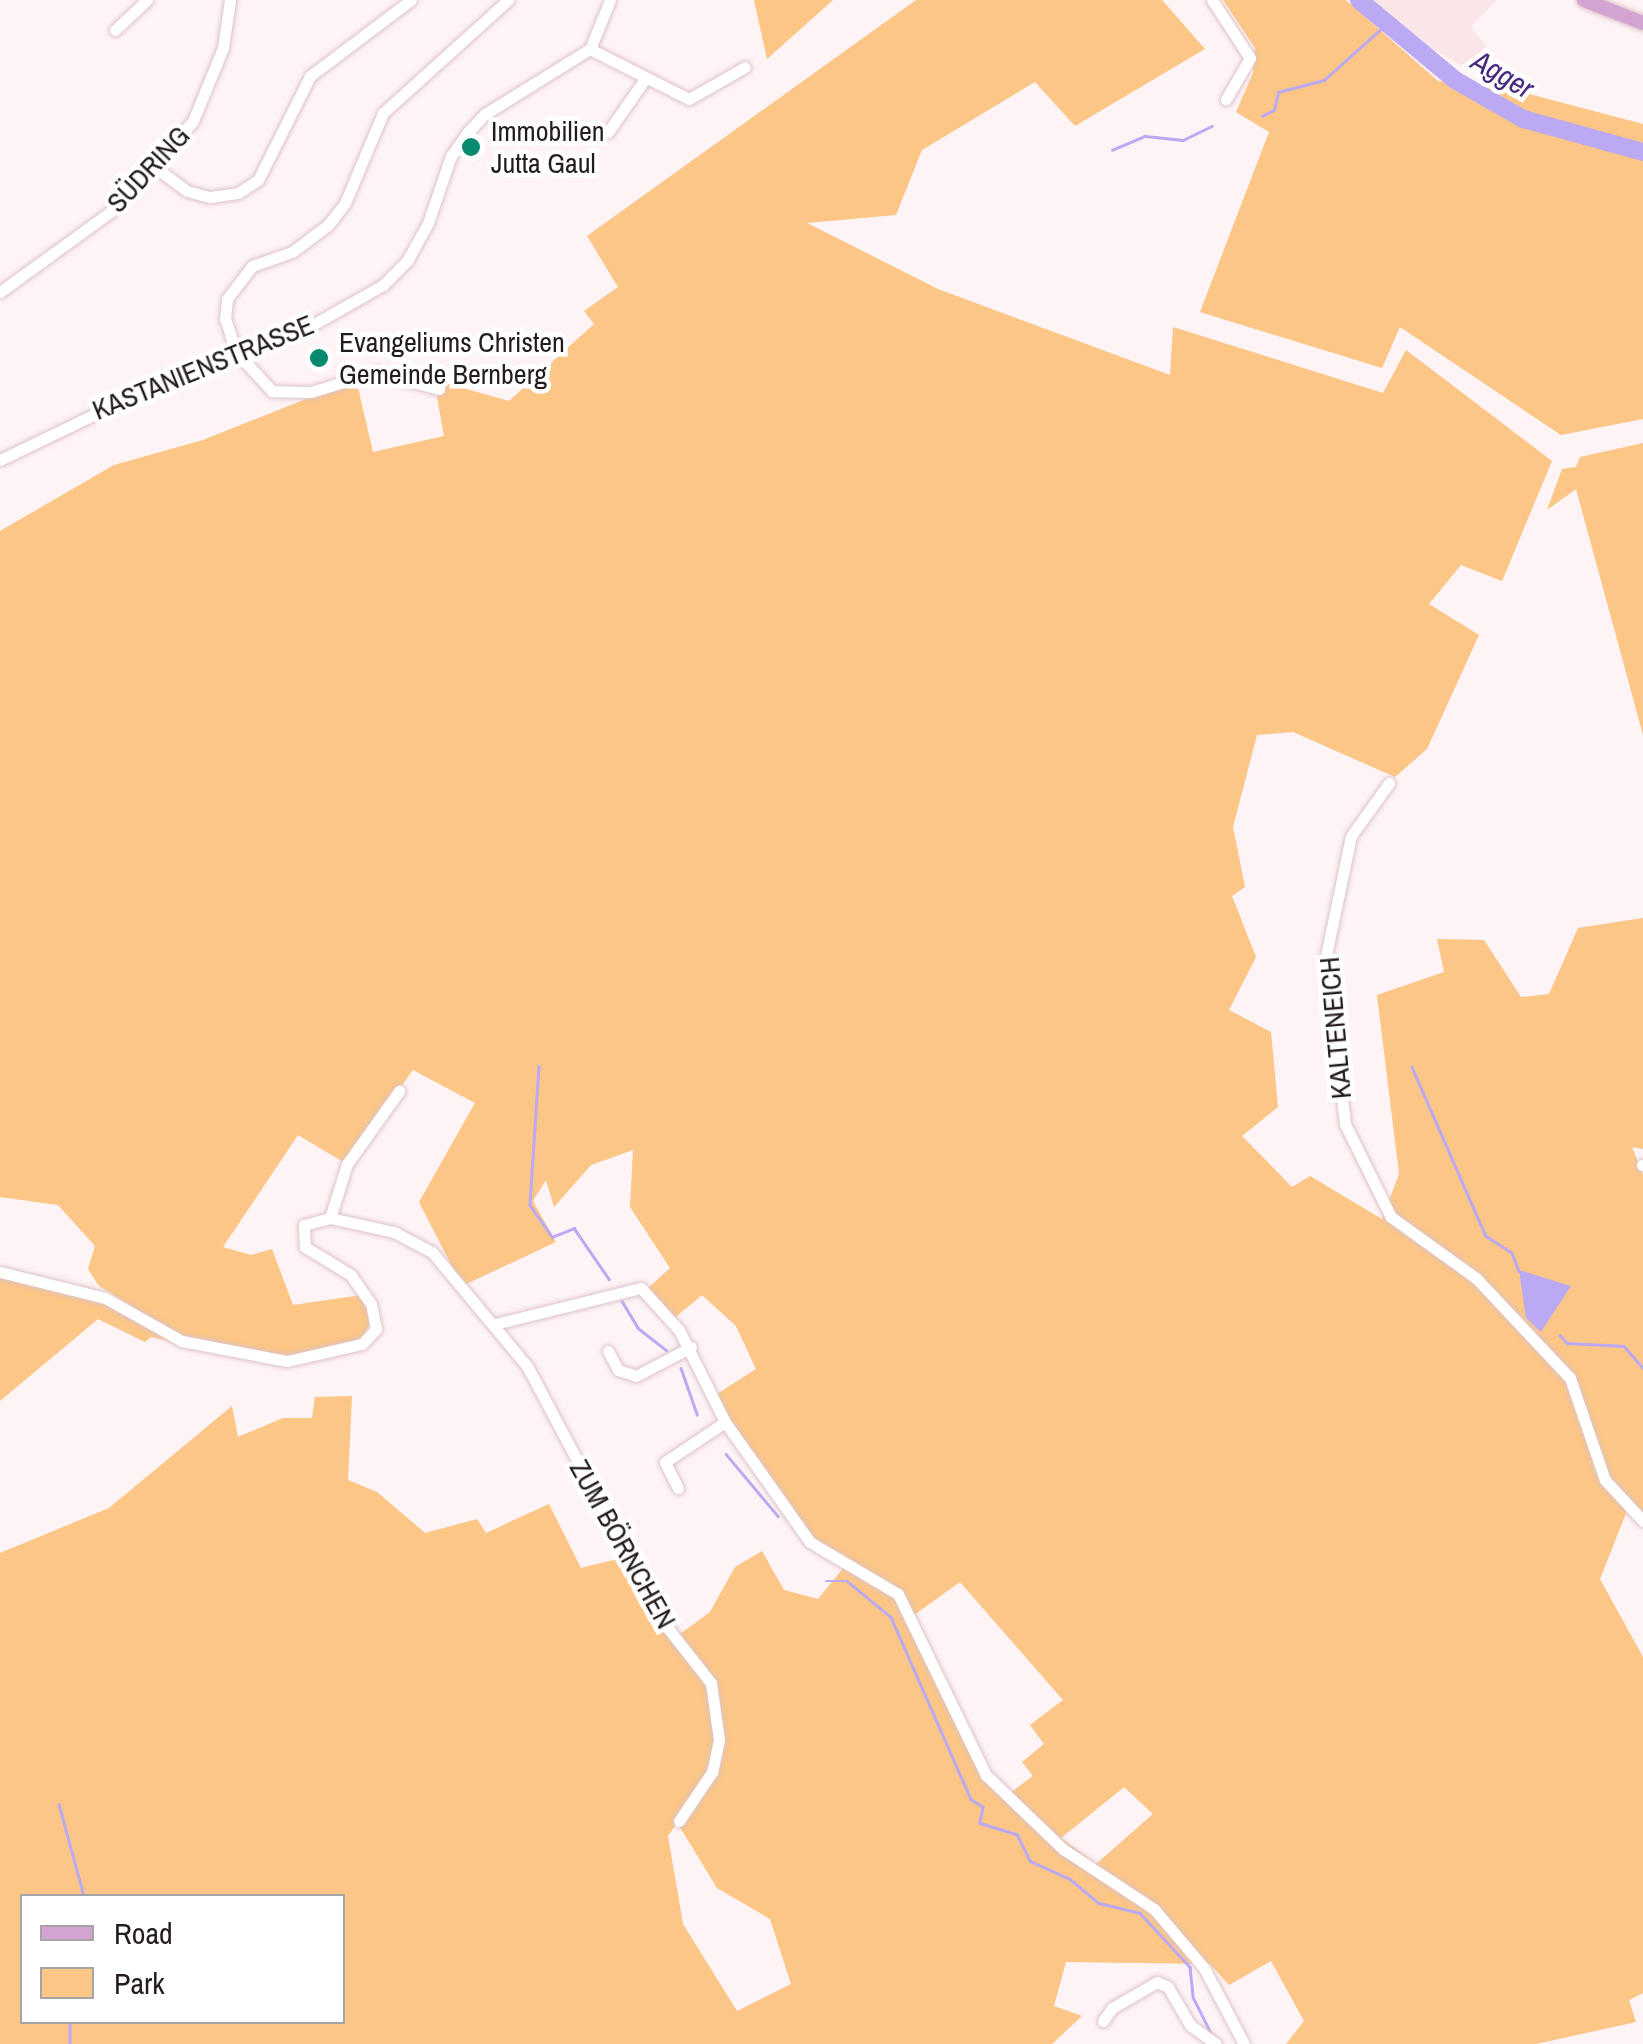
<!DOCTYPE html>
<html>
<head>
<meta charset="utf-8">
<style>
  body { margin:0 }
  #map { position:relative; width:1643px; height:2044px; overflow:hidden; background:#fef3f5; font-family:"Archivo Narrow",sans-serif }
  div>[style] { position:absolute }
  .built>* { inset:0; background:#fae5e9 }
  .green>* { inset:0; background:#fbc686 }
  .water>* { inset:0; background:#bba9f3 }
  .stream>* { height:2.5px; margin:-1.25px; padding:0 1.25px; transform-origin:1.25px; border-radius:1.25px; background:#bba9f3 }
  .river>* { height:18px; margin:-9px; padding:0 9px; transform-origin:9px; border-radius:9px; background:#bba9f3 }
  .roads { filter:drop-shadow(0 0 2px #ddc3c8) drop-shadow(0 0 2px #ddc3c8) }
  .minor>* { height:11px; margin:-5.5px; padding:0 5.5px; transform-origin:5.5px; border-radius:5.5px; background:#fff }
  .major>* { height:14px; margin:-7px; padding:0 7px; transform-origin:7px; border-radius:7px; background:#d3a4d1 }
  .dots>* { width:28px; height:28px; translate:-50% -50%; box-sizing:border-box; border:5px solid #fff; border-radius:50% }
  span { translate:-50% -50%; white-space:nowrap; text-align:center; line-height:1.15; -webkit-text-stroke:9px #fff; paint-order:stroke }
  .poi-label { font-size:28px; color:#241b1d }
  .left { translate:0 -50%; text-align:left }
  .street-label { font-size:28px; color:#241b1d }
  .water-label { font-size:30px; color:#472a7e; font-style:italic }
  .legend { position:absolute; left:20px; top:1894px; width:325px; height:130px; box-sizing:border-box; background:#fff; border:2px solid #a7a4a5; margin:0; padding:12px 18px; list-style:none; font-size:30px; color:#241b1d }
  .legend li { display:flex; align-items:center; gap:20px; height:50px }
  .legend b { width:50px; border:2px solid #a7a4a5 }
</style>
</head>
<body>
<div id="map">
  <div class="built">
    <i style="clip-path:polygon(1353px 0,1496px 0,1471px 27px,1486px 46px,1465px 68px)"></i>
  </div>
  <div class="green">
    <i style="clip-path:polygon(754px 0,833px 0,767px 59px)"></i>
    <i style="clip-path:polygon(evenodd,916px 0,1162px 0,1205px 49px,1075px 126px,1035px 82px,922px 150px,896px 215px,807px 223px,938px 289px,1170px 375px,1173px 327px,1383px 393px,1406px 350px,1552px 461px,1502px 581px,1461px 565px,1429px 604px,1479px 635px,1427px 749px,1395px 777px,1293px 732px,1257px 735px,1233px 827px,1245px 887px,1232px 896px,1256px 957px,1229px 1010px,1271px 1032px,1278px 1107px,1242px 1136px,1292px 1187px,1310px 1176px,1382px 1219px,1399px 1174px,1377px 995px,1444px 972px,1437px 939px,1484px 940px,1521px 997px,1549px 994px,1578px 928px,1643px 918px,1643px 1149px,1632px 1147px,1643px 1175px,1643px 1512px,1631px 1501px,1600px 1579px,1643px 1657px,1643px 1993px,1629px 2000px,1636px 2022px,1536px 2044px,1286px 2044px,1304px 2021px,1271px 1961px,1229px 1985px,1210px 1964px,1066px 1962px,1054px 2006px,1082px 2016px,1052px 2044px,0 2044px,0 1553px,109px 1508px,232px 1406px,238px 1437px,283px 1418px,312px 1418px,315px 1397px,352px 1396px,348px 1480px,377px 1492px,425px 1533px,477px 1519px,486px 1533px,549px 1504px,581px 1568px,630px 1556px,650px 1601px,709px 1683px,714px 1745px,703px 1785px,668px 1836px,683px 1924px,737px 2011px,791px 1984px,770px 1919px,717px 1888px,678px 1824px,705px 1787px,717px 1745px,712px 1682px,676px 1637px,710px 1612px,735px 1567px,762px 1551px,784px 1590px,818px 1599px,845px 1566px,816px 1546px,714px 1396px,756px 1369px,736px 1326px,702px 1295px,672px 1320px,646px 1290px,670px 1268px,630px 1207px,633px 1150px,591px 1165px,554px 1207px,546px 1180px,533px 1201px,556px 1242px,462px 1286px,419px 1202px,475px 1103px,413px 1070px,345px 1163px,298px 1135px,223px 1247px,251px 1255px,272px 1249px,293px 1305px,362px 1295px,373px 1318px,362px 1338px,305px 1356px,274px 1358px,184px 1338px,99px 1286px,88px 1269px,95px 1246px,58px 1205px,0 1197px,0 531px,114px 465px,203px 440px,356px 379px,373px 452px,444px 436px,434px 380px,509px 401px,594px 324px,584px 311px,618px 287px,587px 236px,916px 0,960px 1582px,1063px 1700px,1030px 1725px,1044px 1744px,1022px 1762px,1033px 1776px,1010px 1793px,989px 1772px,914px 1615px,960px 1582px,916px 0,1124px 1787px,1153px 1814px,1096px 1864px,1061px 1838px,1124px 1787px,916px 0,22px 1896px,342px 1896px,342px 2022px,22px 2022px,22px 1896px)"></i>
    <i style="clip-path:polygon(1223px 0,1346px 0,1438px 81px,1529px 94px,1643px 124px,1643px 419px,1561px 435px,1400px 327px,1382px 368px,1200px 312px,1269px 132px,1236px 112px,1253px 73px,1255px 48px)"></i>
    <i style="clip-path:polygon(1643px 443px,1643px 735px,1576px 489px,1547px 510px,1562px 469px,1576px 467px,1580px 457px)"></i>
    <i style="clip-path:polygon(0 1273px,83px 1293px,182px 1344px,151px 1337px,145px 1342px,98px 1319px,0 1401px)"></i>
  </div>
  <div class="water">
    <i style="clip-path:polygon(1519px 1270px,1571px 1286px,1541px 1332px,1526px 1318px)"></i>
  </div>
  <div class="stream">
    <i style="left:1262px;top:116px;width:13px;rotate:-27deg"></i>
    <i style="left:1274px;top:110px;width:18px;rotate:-77deg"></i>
    <i style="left:1278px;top:92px;width:48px;rotate:-14.6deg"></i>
    <i style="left:1324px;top:80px;width:78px;rotate:-41.9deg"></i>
    <i style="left:1382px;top:28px;width:12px;rotate:5deg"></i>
    <i style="left:1112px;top:150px;width:36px;rotate:-23deg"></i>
    <i style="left:1145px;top:136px;width:38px;rotate:6deg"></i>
    <i style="left:1183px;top:140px;width:32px;rotate:-26deg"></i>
    <i style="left:539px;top:1066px;width:139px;rotate:93.7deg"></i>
    <i style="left:530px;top:1205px;width:39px;rotate:55deg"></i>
    <i style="left:552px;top:1237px;width:24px;rotate:-22deg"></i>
    <i style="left:574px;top:1228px;width:62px;rotate:55.5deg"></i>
    <i style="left:1412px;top:1067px;width:184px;rotate:66.4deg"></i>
    <i style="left:1486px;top:1236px;width:31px;rotate:33deg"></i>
    <i style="left:1512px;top:1253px;width:19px;rotate:69deg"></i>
    <i style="left:622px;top:1301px;width:31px;rotate:59deg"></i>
    <i style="left:638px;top:1328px;width:36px;rotate:38deg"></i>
    <i style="left:1560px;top:1335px;width:11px;rotate:49deg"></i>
    <i style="left:1567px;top:1343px;width:57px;rotate:3deg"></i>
    <i style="left:1624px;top:1346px;width:29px;rotate:49deg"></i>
    <i style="left:681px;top:1368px;width:49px;rotate:70.8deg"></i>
    <i style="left:726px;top:1454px;width:81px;rotate:50deg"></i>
    <i style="left:826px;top:1581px;width:21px"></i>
    <i style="left:847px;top:1581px;width:57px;rotate:39.3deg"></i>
    <i style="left:891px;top:1617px;width:199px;rotate:66.3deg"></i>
    <i style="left:971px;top:1799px;width:14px;rotate:34deg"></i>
    <i style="left:983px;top:1807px;width:16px;rotate:101deg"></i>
    <i style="left:980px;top:1823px;width:39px;rotate:17deg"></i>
    <i style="left:1017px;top:1834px;width:30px;rotate:64deg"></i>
    <i style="left:1030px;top:1861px;width:44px;rotate:24.2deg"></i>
    <i style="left:1070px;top:1879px;width:38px;rotate:40deg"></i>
    <i style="left:1099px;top:1903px;width:42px;rotate:13.7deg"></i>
    <i style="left:1140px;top:1913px;width:74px;rotate:47.2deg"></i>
    <i style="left:1190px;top:1967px;width:30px;rotate:84deg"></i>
    <i style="left:1193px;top:1997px;width:40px;rotate:63.4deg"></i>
    <i style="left:59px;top:1804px;width:95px;rotate:74.8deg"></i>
    <i style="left:70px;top:2022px;width:22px;rotate:90deg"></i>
  </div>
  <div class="river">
    <i style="left:1359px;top:0;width:125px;rotate:39.8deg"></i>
    <i style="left:1455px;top:80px;width:78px;rotate:29.8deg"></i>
    <i style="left:1523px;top:119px;width:124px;rotate:15.4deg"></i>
  </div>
  <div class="roads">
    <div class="minor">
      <i style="left:1212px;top:0;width:69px;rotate:56.8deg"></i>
      <i style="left:1250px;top:58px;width:48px;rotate:120.3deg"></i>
      <i style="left:115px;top:30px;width:44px;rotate:-43.2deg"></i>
      <i style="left:590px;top:49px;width:111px;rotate:26.8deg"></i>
      <i style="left:689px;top:99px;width:64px;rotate:-29.7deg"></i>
      <i style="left:608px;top:132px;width:65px;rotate:-55.1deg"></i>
      <i style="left:155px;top:167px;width:40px;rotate:37deg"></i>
      <i style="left:187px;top:191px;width:24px;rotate:15deg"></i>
      <i style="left:210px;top:197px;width:28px;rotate:-8deg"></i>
      <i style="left:238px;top:193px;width:24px;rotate:-33deg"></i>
      <i style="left:258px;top:180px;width:116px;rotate:-63.4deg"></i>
      <i style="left:310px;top:76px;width:126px;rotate:-37deg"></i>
      <i style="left:0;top:292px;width:136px;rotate:-36deg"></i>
      <i style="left:110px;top:212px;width:123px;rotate:-47.6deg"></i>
      <i style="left:193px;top:121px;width:79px;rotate:-67.7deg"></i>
      <i style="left:223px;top:48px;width:49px;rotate:-81.7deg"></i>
      <i style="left:439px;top:389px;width:65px;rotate:-164.9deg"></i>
      <i style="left:376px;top:372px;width:68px;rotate:162.9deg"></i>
      <i style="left:311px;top:392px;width:39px;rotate:-179deg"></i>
      <i style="left:272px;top:391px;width:53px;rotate:-132.7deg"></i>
      <i style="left:236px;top:352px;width:35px;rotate:-108deg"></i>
      <i style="left:225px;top:319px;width:20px;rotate:-84deg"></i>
      <i style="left:227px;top:299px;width:41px;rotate:-52.9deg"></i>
      <i style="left:252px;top:266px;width:42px;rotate:-19.3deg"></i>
      <i style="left:292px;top:252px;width:45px;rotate:-36.9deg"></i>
      <i style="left:328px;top:225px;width:28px;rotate:-52deg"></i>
      <i style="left:345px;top:203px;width:98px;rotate:-67.1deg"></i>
      <i style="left:383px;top:113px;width:169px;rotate:-42.1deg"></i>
      <i style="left:0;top:460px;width:198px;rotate:-25.8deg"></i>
      <i style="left:178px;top:374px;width:139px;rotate:-19.7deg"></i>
      <i style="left:309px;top:327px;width:85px;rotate:-29.6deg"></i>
      <i style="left:383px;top:285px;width:34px;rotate:-45deg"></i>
      <i style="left:407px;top:261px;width:43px;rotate:-61.1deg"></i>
      <i style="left:428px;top:223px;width:71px;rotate:-71.1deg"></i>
      <i style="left:451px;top:156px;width:29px;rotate:-55deg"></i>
      <i style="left:468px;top:132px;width:25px;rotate:-47deg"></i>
      <i style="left:485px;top:114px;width:123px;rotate:-31.8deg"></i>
      <i style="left:590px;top:49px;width:53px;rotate:-67.8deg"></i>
      <i style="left:1389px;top:783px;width:65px;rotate:125.6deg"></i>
      <i style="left:1351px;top:836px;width:127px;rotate:101.8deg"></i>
      <i style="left:1325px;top:960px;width:165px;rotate:83deg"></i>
      <i style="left:1345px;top:1124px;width:104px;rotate:63.7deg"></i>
      <i style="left:1391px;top:1217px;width:105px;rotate:35.7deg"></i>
      <i style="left:1476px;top:1278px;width:137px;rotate:46.8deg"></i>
      <i style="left:1570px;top:1378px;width:108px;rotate:71.1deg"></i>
      <i style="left:1605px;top:1480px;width:56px;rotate:47.2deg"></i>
      <i style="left:1642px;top:1165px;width:1px"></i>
      <i style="left:330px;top:1218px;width:57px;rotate:-72.5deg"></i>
      <i style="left:347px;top:1164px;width:90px;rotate:-54.5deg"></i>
      <i style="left:0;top:1272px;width:108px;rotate:13.9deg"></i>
      <i style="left:105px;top:1298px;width:88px;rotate:29.2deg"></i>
      <i style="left:182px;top:1341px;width:107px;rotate:10.8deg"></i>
      <i style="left:287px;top:1361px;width:77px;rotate:-12.8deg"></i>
      <i style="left:362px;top:1344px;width:21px;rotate:-47deg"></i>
      <i style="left:376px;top:1329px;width:25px;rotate:-101deg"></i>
      <i style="left:371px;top:1304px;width:35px;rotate:-125deg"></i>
      <i style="left:351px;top:1275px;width:54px;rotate:-148.7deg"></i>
      <i style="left:305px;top:1247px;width:22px;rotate:-93deg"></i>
      <i style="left:304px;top:1225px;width:27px;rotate:-15deg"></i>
      <i style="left:330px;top:1218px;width:66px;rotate:12.3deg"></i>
      <i style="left:394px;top:1232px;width:43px;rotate:27.8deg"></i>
      <i style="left:432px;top:1252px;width:148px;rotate:50.2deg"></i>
      <i style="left:527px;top:1366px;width:290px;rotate:62deg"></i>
      <i style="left:663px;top:1622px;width:78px;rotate:51.8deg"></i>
      <i style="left:711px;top:1683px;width:58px;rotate:82deg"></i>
      <i style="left:719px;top:1740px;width:33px;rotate:102deg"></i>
      <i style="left:712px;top:1772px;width:59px;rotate:124deg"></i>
      <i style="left:495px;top:1324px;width:150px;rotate:-13.9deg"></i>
      <i style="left:641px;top:1288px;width:57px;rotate:47.9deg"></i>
      <i style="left:679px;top:1330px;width:103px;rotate:63.4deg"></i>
      <i style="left:725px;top:1422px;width:147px;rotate:54.7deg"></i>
      <i style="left:810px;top:1542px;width:102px;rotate:30.6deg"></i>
      <i style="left:898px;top:1594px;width:201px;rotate:64.1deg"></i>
      <i style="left:986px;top:1775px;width:107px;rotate:43.9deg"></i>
      <i style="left:1063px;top:1849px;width:109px;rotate:33.4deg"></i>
      <i style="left:1154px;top:1909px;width:77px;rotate:49.7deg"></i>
      <i style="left:1204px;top:1968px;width:86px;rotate:62.2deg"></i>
      <i style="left:608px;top:1351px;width:21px;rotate:62deg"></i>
      <i style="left:618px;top:1370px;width:19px;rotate:18deg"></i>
      <i style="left:636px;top:1376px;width:62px;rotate:-27.8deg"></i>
      <i style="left:678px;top:1488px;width:29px;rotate:-117deg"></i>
      <i style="left:665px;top:1462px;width:72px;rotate:-33.7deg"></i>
      <i style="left:1103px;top:2021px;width:16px;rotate:-55deg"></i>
      <i style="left:1112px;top:2008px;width:52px;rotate:-30deg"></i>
      <i style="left:1157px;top:1982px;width:12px;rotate:24deg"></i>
      <i style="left:1168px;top:1987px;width:44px;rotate:59.9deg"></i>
      <i style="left:1190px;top:2025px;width:32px;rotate:36deg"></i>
    </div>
    <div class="major">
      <i style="left:1584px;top:0;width:63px;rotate:21.3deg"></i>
    </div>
  </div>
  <div class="dots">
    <i style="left:471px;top:147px;background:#068b71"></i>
    <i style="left:319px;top:358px;background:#068b71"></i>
  </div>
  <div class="poi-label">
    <span class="left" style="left:491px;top:147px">Immobilien<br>Jutta Gaul</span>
    <span class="left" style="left:339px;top:358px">Evangeliums Christen<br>Gemeinde Bernberg</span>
  </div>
  <div class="street-label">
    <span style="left:148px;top:169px;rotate:-47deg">SÜDRING</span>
    <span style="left:203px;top:367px;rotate:-22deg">KASTANIENSTRASSE</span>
    <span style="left:1335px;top:1028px;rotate:-95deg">KALTENEICH</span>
    <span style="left:623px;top:1544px;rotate:61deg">ZUM BÖRNCHEN</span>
  </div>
  <div class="water-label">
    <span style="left:1503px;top:74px;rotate:30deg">Agger</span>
  </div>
  <ul class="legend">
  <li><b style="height:12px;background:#d3a4d1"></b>Road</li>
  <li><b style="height:28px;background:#fbc686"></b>Park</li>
  </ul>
</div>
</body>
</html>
